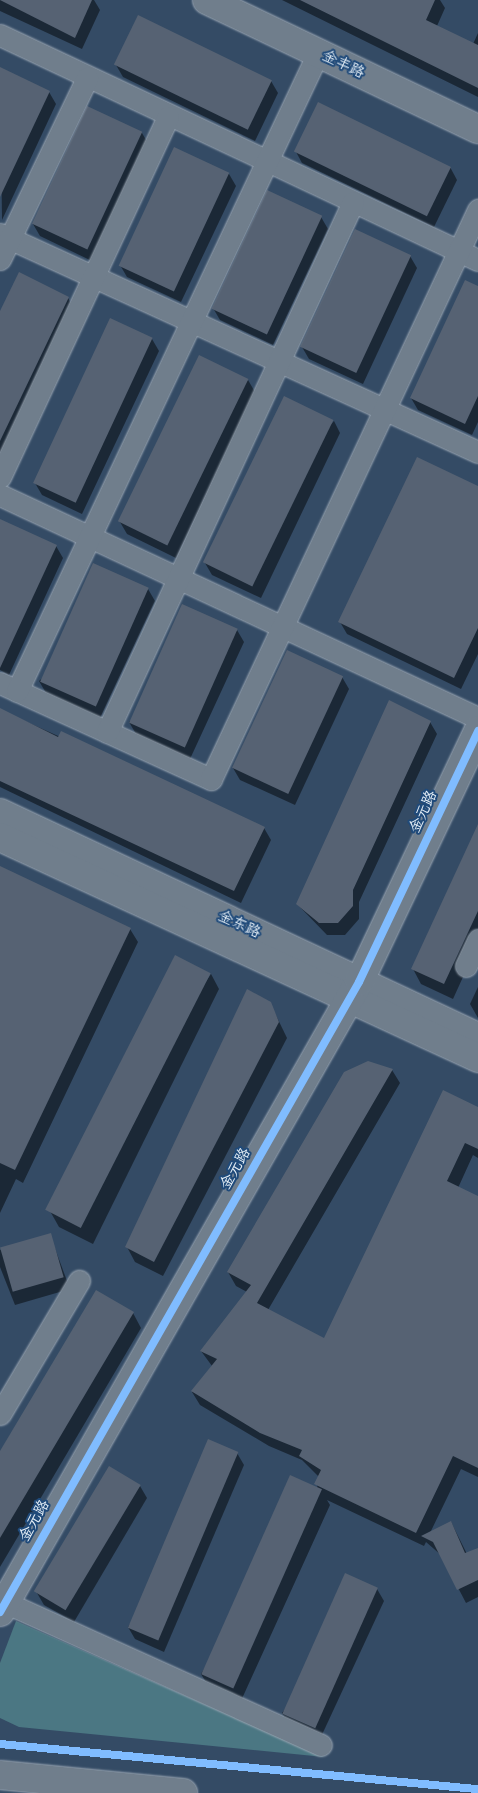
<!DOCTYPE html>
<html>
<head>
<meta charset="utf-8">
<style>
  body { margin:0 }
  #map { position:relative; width:478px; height:1793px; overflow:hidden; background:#344b65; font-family:Kalam,"LXGW WenKai TC",sans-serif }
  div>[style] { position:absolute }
  .green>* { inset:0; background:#4b7783 }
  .shadow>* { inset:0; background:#0007 }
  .building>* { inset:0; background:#566273; transform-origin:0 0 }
  .roads { filter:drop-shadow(0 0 1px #9aa6b3) drop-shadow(0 0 1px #9aa6b3) }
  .minor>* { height:21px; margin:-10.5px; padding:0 10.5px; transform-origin:10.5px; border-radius:10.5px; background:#707e8c }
  .tertiary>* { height:28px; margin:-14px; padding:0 14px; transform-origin:14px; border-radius:14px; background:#707e8c }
  .secondary>* { height:28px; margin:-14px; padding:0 14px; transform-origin:14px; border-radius:14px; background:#707e8c }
  .cycleway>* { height:8px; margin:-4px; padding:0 4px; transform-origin:4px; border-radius:4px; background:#80bcff }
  span { translate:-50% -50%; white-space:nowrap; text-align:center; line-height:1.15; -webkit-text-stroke:4px #1f4a7a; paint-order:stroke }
  .street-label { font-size:15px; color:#e8f1f8 }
</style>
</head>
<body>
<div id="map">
  <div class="green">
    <i style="clip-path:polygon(16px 1621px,324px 1757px,19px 1727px,0 1718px,0 1663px)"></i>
  </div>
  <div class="shadow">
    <i style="clip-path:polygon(0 0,94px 0,100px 10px,82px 49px,0 11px)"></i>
    <i style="clip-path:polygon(282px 0,440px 0,445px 8px,437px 26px,473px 44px,478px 33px,478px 97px)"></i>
    <i style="clip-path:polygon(116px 65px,271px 81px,278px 93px,255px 141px,123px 77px)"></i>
    <i style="clip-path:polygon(0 69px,49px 92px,56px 104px,2px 220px)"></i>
    <i style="clip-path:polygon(88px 108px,142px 133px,149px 145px,94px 262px,40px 236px,33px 224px)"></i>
    <i style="clip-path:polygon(174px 149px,229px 174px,236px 186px,181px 302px,127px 277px,120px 265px)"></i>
    <i style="clip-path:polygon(295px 150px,450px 167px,457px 180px,434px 227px,302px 163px)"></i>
    <i style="clip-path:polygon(321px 217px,328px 229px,273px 345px,220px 320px,213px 308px)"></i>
    <i style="clip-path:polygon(410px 256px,417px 268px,363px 384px,309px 359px,302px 347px)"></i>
    <i style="clip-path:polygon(478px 287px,478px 422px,472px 435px,418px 410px,411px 398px)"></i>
    <i style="clip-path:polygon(68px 298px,75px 310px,0 466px,0 314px)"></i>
    <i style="clip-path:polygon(111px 320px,152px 339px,159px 351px,82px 514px,42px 495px,35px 483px)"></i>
    <i style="clip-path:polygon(248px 380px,255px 392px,176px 558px,127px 534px,120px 522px)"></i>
    <i style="clip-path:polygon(334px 421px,340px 433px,261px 598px,212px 575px,205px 563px)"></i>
    <i style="clip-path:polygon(478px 488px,478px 654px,461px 689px,347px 634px,340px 622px)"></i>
    <i style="clip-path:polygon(0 525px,56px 546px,63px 558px,9px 675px,0 670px)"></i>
    <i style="clip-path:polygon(148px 589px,155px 601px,100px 718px,46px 693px,39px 681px)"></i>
    <i style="clip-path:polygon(237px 630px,244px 642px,190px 759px,136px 734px,129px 722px)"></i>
    <i style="clip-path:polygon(342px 677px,349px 689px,295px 805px,240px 780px,233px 768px)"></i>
    <i style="clip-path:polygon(0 710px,264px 828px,271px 840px,241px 903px,0 787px)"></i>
    <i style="clip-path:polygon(430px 722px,437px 734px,359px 902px,359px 919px,345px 935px,327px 935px,297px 904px)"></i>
    <i style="clip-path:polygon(478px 828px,478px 944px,453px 999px,421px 984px,413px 969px)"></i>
    <i style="clip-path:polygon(0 867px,130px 929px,138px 942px,23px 1183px,16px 1179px,0 1213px)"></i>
    <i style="clip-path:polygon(211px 974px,219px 989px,93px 1244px,59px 1227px,50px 1211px)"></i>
    <i style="clip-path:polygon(478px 987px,478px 1018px,470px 1004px)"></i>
    <i style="clip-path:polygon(270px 1003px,287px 1038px,163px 1276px,135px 1262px,127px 1247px)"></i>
    <i style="clip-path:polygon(392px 1070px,400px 1083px,268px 1310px,325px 1340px,478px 1108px,478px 1158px,473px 1155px,458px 1188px,478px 1197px,478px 1477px,461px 1469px,430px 1533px,451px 1522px,467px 1554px,478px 1549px,478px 1597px,466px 1603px,441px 1555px,426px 1542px,424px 1546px,327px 1500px,330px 1505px,240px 1703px,210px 1689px,201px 1674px,317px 1488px,319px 1477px,302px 1460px,269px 1446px,200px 1405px,192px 1392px,212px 1366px,201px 1351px,247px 1292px,236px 1286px,228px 1272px)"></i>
    <i style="clip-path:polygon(50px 1235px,70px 1289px,15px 1305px,0 1267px,0 1250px)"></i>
    <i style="clip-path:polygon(133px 1313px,141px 1328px,0 1567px,0 1454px)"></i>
    <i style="clip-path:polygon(237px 1453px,244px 1465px,164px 1652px,135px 1639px,128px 1627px)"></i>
    <i style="clip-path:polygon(140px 1486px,147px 1498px,74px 1622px,44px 1605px,37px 1593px)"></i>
    <i style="clip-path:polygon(377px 1589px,384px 1601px,320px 1739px,289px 1725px,282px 1713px)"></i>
  </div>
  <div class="building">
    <i style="clip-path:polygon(0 0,92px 0,75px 38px)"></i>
    <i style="clip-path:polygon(300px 0,435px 0,426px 20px,478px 45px,478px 88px)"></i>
    <i style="left:138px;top:15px;width:149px;height:55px;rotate:26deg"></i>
    <i style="clip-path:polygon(0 67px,50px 91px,0 197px)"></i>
    <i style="left:318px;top:102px;width:148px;height:55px;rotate:26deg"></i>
    <i style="left:87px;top:106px;width:61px;height:130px;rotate:25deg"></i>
    <i style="left:174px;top:147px;width:61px;height:131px;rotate:25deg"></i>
    <i style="left:267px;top:190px;width:61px;height:131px;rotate:25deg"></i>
    <i style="left:355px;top:229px;width:62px;height:130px;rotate:25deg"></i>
    <i style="clip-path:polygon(19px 272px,69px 297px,0 441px,0 311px)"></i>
    <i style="clip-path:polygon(465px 280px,478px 286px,478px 396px,465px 424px,410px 398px)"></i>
    <i style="left:110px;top:318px;width:47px;height:182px;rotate:25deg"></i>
    <i style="left:199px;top:355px;width:55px;height:185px;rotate:26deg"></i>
    <i style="left:284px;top:396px;width:55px;height:185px;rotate:26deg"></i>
    <i style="clip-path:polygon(417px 457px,478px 486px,478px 628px,454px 678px,338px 622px)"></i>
    <i style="clip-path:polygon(0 519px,57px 545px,0 668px)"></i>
    <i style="left:93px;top:563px;width:61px;height:130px;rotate:24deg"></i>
    <i style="left:182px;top:604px;width:61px;height:130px;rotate:24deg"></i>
    <i style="left:287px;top:650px;width:62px;height:130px;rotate:25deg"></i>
    <i style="clip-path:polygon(389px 700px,431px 721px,353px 890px,353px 906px,338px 923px,319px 923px,296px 904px)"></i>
    <i style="clip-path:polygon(0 708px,58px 737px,61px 731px,265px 827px,234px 891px,0 781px)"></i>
    <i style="clip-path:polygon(478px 824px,478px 911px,444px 984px,411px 969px)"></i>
    <i style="clip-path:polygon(0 866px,131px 928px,15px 1170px,0 1163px)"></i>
    <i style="left:175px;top:955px;width:40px;height:286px;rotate:27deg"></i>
    <i style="clip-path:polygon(247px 989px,271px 1002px,279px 1022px,154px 1262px,125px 1247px)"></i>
    <i style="clip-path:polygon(368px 1061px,393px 1069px,257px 1303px,324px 1338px,443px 1090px,478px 1107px,478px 1149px,465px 1143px,447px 1181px,478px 1196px,478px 1468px,453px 1456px,416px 1533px,314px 1484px,321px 1470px,299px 1456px,302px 1450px,260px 1433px,191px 1391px,217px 1359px,200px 1351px,251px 1285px,227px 1272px,344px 1072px)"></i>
    <i style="left:51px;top:1233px;width:46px;height:53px;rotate:74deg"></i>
    <i style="clip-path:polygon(96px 1290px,134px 1312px,0 1538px,0 1451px)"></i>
    <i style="left:208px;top:1439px;width:33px;height:205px;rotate:23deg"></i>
    <i style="left:109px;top:1466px;width:37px;height:146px;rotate:31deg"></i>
    <i style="left:290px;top:1475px;width:35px;height:218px;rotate:24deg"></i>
    <i style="clip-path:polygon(451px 1521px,465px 1553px,478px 1548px,478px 1580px,457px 1590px,433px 1542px,421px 1536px)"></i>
    <i style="left:345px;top:1573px;width:36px;height:154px;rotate:24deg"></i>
  </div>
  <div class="roads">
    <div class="minor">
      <i style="left:0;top:35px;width:528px;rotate:25.21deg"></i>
      <i style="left:0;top:234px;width:525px;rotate:24.52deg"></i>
      <i style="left:0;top:259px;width:201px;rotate:-64.3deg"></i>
      <i style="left:0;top:477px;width:397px;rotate:-65deg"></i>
      <i style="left:0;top:495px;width:527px;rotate:25.01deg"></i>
      <i style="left:0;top:683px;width:232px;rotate:24.5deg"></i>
      <i style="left:211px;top:779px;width:629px;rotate:-64.86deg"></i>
      <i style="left:17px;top:691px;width:705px;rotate:-64.74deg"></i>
      <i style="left:107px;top:732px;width:584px;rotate:-65.1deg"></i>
      <i style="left:466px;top:966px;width:29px;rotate:-65deg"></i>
      <i style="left:0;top:1414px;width:155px;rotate:-59.3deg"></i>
      <i style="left:0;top:1600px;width:352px;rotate:24.3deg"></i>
    </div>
    <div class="tertiary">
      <i style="left:207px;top:0;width:300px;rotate:25.5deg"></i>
      <i style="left:0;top:813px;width:528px;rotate:25.11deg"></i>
      <i style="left:0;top:837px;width:527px;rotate:24.81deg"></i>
      <i style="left:0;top:1612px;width:725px;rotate:-60.32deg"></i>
      <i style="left:359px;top:982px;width:278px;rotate:-64.6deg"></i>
    </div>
    <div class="secondary">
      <i style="left:0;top:1775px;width:184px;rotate:5.6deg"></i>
    </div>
  </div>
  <div class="cycleway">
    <i style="left:0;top:1612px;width:725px;rotate:-60.32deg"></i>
    <i style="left:359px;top:982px;width:278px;rotate:-64.6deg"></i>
    <i style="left:0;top:1744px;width:480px;rotate:5.4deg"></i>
  </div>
  <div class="street-label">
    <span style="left:343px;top:65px;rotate:26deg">金丰路</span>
    <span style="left:424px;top:812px;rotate:-65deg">金元路</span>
    <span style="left:239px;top:925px;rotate:25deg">金东路</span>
    <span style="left:236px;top:1169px;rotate:-60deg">金元路</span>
    <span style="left:35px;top:1521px;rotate:-60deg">金元路</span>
  </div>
</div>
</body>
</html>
